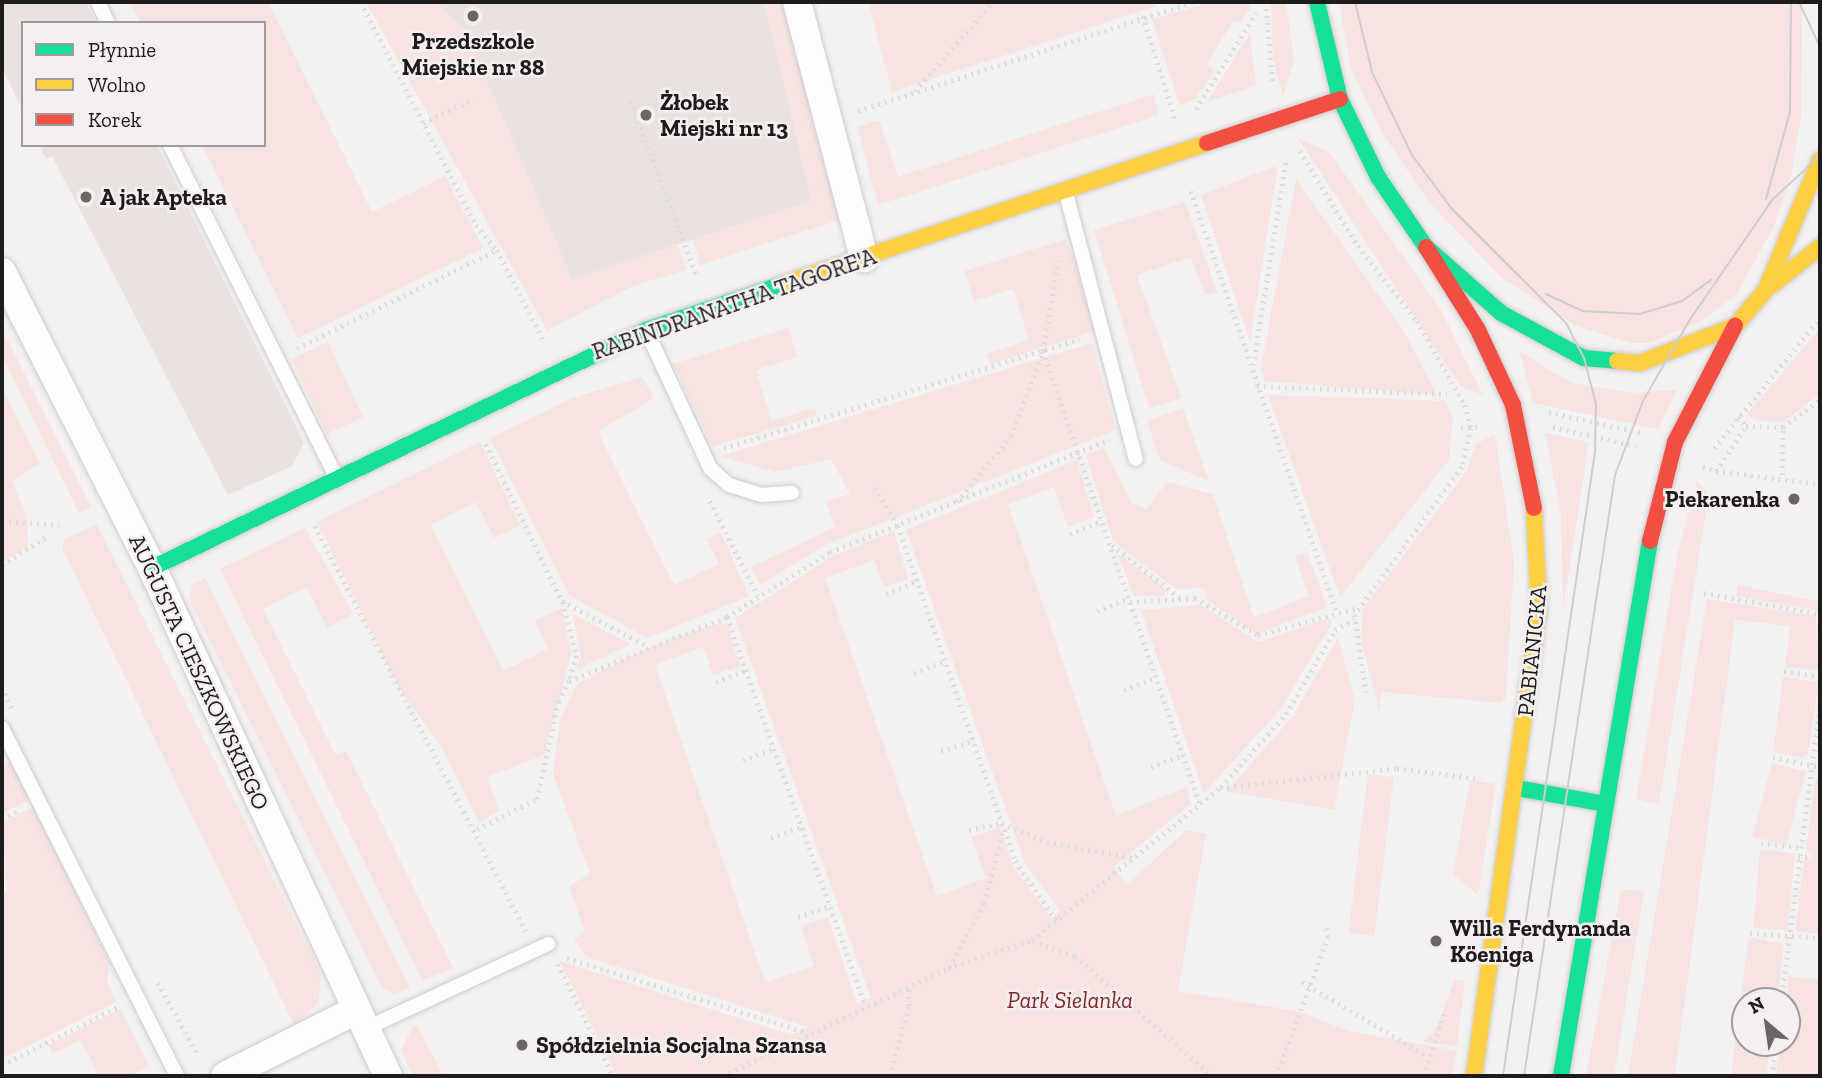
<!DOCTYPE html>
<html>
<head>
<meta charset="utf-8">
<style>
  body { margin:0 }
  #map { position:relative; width:1822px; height:1078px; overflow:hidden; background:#f4f1f1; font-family:"Zilla Slab",serif }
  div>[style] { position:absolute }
  .built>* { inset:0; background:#eae2e1 }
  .green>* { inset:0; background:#f7e3e2; transform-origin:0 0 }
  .path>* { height:4.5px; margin-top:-2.25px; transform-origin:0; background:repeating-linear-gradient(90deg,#dedddd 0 2px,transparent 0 7px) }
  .roads { filter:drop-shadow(0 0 2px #cecccc) drop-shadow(0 0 2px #cecccc) }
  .lane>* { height:14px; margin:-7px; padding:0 7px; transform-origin:7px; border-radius:7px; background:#fdfdfd }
  .street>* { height:28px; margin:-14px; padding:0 14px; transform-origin:14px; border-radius:14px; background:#fdfdfd }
  .fast>* { height:16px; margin:-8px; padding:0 8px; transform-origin:8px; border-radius:8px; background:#16e098 }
  .slow>* { height:16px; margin:-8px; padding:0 8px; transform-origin:8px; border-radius:8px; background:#ffcf43 }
  .jam>* { height:16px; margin:-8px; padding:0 8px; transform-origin:8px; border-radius:8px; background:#f24e42 }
  .tram>* { height:2px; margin:-1px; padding:0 1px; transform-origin:1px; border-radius:1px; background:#cfcdcd }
  .dots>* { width:19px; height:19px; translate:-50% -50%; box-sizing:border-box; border:4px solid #f5f0f0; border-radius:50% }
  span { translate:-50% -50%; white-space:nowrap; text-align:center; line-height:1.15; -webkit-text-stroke:5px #f5f0f0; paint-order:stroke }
  .poi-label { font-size:23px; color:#1d1c1b; font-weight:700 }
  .left { translate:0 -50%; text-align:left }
  .right { translate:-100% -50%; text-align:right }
  .street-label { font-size:23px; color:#1d1c1b }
  .park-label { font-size:23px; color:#812528; font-style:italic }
  .frame { position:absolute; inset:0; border:4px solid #1d1c1b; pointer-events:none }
  .legend { position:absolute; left:21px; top:21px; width:245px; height:126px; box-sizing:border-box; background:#f5f0f0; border:2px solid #9f9b9b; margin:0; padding:9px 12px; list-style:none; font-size:21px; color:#1d1c1b }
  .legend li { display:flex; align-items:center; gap:14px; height:35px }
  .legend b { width:35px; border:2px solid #9f9b9b }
  .north { position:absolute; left:1731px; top:987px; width:70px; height:70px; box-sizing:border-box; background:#f5f0f0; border:2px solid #9f9b9b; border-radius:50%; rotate:331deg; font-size:19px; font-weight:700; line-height:28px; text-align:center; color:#1d1c1b }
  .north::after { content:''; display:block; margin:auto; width:24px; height:32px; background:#686766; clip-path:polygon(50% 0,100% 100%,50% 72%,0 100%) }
</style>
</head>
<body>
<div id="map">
  <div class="built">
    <i style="clip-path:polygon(2px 2px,86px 2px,96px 23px,23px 23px,23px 111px,2px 68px)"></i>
    <i style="clip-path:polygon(437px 2px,764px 2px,812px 201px,572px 279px,465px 30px)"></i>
    <i style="clip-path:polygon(40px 145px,157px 145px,304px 443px,292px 466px,228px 495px,52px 156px,46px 159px)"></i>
  </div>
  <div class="green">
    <i style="clip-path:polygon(130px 2px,268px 2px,372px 212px,445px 176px,483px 248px,298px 338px,202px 145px,264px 145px,264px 23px,141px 23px)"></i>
    <i style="clip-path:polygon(366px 2px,437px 2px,465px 30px,572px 279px,677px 244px,686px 270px,633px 286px,547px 330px)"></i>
    <i style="clip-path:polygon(764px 2px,788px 2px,842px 219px,700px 265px,693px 239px,812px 201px)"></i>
    <i style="clip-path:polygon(868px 2px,1155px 2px,1156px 6px,892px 92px)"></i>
    <i style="clip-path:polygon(1212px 2px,1249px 2px,1250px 10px,1240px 22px,1234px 20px,1206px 64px,1214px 71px,1196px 98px,1180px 106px,1152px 19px)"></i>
    <i style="clip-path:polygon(1271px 2px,1286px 2px,1294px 61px,1283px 96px,1273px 60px)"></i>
    <i style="clip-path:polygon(1339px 2px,1802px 2px,1801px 116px,1791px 176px,1774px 226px,1736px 295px,1698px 323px,1649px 343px,1631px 343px,1576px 326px,1502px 278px,1428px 201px,1383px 134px,1350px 66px)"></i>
    <i style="clip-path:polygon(1250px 33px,1256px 86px,1207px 102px)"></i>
    <i style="clip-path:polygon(1154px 94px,1159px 115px,878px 205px,857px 127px,879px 120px,898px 177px)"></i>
    <i style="clip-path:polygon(1298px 138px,1330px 153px,1441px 310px,1483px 395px,1460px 386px)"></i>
    <i style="clip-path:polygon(1275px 166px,1277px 171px,1250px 342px,1201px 195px)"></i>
    <i style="clip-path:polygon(1296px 179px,1403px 330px,1437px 395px,1265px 381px,1261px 368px)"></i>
    <i style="clip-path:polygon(1185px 202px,1217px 292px,1205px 295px,1191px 257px,1137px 275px,1181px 398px,1149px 408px,1094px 230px)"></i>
    <i style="clip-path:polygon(1066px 239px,1098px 330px,990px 364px,987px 354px,1029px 340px,1013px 289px,974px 301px,965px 271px)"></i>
    <i style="clip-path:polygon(788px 328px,797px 357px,756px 370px,771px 421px,815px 408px,817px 416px,713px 446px,673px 364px)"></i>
    <i style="clip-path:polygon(1820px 328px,1820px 393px,1784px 422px,1755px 420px,1747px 414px)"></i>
    <i style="clip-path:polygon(2px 329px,91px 507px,79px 513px,2px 356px)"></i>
    <i style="left:328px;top:342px;width:83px;height:40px;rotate:65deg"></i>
    <i style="clip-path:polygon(1092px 343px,1116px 430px,825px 545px,760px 585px,751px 567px,836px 527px,825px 502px,850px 494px,831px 459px,775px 472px,720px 456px)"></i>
    <i style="clip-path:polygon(1520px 352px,1572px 383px,1631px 393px,1677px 390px,1658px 429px,1533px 403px)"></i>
    <i style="clip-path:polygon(642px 377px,654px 398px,598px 431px,601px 438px,674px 585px,719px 564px,707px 539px,721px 532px,749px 596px,647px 638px,569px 595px,490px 438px,572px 398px)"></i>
    <i style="clip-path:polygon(2px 387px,40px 464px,12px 481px,27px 516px,28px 547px,2px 562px)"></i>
    <i style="clip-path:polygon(1268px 395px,1445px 401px,1453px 417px,1449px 460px,1340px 597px)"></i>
    <i style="clip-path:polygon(1183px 408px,1209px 481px,1160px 460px,1147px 421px)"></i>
    <i style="clip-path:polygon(1545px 433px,1589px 442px,1563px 609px,1561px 515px)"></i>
    <i style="clip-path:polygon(1495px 434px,1514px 562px,1506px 697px,1501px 703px,1382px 692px,1379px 711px,1361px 639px,1363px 609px,1467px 471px,1476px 444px)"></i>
    <i style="clip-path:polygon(480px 442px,520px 525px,494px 538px,476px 502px,431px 525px,503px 671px,548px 649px,535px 621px,562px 608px,571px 654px,544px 755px,487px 777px,499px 811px,479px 822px,439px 743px,401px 691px,317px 522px)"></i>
    <i style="clip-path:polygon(1104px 447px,1131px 502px,1146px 510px,1167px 482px,1213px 494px,1254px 617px,1309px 596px,1295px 557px,1307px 552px,1327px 607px,1256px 634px,1206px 599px,1204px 588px,1176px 589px,1113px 541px,1086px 455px)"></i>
    <i style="clip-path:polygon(1077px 460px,1094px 517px,1068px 527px,1054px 487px,1008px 504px,1116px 816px,1187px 787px,1191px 804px,1113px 867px,1127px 885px,1186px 830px,1206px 834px,1178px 991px,1297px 1011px,1349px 1031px,1457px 1051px,1452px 1076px,617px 1076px,560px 961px,791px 1035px,808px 1027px,587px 957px,574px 940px,585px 932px,569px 886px,590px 874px,553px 774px,560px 720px,577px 684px,641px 651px,720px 622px,728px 627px,740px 666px,713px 675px,703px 647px,655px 665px,765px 982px,814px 966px,801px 926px,828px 917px,857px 1004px,871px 998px,735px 618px,833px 556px,894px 531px,908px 579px,884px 587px,874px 560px,825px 578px,937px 896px,986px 878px,971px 837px,1000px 828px,1014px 868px,1052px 918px,1060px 910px,1025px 863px,906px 530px)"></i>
    <i style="clip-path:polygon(1697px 481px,1709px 494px,1659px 804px,1636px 799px,1677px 556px)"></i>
    <i style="clip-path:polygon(97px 525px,321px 974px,318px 1003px,294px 1025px,62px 548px,65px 539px)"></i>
    <i style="clip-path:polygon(305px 528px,353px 614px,327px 628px,307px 587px,263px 609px,335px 754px,346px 751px,453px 967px,423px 981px,220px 569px)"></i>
    <i style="clip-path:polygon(1117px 553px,1166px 590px,1164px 596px,1134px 596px)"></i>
    <i style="clip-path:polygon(205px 578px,410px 988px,394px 994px,382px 987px,189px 599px,192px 585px)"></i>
    <i style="clip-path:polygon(1738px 585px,1820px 602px,1820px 611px,1736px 596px)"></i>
    <i style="clip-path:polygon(1707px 599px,1816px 616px,1819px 670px,1785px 667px,1790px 626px,1735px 620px,1675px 1076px,1628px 1076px)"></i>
    <i style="clip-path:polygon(1200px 605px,1258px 642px,1330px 618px,1332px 623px,1281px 708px,1204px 793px,1141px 610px)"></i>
    <i style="clip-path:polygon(572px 614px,631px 644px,577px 669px,581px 655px)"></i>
    <i style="clip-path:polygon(1338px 637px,1355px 700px,1334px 810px,1227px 791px,1294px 715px)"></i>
    <i style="clip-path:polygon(1783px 677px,1819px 682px,1808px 754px,1802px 758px,1773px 752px)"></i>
    <i style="clip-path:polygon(11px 763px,30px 800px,2px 813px,2px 764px)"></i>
    <i style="left:1772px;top:763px;width:35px;height:76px;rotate:15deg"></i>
    <i style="left:1368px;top:774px;width:26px;height:160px;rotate:7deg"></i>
    <i style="clip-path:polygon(1470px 780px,1496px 784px,1478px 895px,1453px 873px)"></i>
    <i style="clip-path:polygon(1815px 781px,1820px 781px,1820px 934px,1795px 931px,1804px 859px,1812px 857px,1806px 851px)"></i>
    <i style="clip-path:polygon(33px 807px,110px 963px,107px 982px,116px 1002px,2px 1059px,2px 894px,7px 891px,2px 822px)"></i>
    <i style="left:1760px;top:850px;width:35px;height:78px;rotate:5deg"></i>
    <i style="clip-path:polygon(1621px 889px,1644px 892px,1614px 1076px,1586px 1076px)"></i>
    <i style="clip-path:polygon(1749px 937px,1784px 944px,1777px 1001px,1745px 1001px,1745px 1014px,1739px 1012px)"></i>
    <i style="clip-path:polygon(1788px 976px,1820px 980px,1820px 1076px,1776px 1076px,1780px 1043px,1787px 1043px)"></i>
    <i style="clip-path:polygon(1454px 980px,1465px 981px,1457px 1046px,1423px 1042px,1436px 1030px)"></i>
    <i style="clip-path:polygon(120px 1009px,149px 1066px,129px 1076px,99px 1076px,81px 1040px,53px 1054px,49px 1045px)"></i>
    <i style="clip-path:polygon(1737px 1025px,1745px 1026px,1745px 1043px,1771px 1043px,1766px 1076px,1731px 1076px)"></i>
    <i style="clip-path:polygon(413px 1026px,418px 1027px,443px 1076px,413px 1076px,401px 1050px)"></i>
  </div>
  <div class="path">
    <i style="left:361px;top:2px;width:251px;rotate:62.7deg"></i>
    <i style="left:476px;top:225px;width:33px;rotate:50deg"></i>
    <i style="left:497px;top:250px;width:100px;rotate:62.7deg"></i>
    <i style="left:1266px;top:2px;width:82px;rotate:85.1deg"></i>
    <i style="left:1143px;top:16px;width:108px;rotate:72.7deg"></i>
    <i style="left:915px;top:91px;width:118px;rotate:-48.8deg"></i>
    <i style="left:631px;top:101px;width:185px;rotate:69.4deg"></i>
    <i style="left:1196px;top:109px;width:113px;rotate:-58deg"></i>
    <i style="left:858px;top:111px;width:352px;rotate:-18deg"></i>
    <i style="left:423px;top:123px;width:56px;rotate:-25.2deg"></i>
    <i style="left:1300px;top:151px;width:111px;rotate:58.6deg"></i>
    <i style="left:1358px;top:246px;width:95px;rotate:51.8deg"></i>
    <i style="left:1417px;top:321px;width:97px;rotate:60.3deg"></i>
    <i style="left:1465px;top:405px;width:24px;rotate:75deg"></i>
    <i style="left:1471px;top:428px;width:40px;rotate:103deg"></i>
    <i style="left:1462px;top:467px;width:183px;rotate:125.9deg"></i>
    <i style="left:1355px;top:615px;width:78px;rotate:81.9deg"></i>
    <i style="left:1286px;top:163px;width:210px;rotate:99.1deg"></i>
    <i style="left:1253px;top:370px;width:254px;rotate:70.9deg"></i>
    <i style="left:1191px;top:191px;width:188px;rotate:70.8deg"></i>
    <i style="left:297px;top:348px;width:223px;rotate:-26.1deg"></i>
    <i style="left:1043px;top:351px;width:480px;rotate:70.9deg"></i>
    <i style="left:1257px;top:386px;width:190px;rotate:2.4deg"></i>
    <i style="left:1549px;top:412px;width:95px;rotate:12.7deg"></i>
    <i style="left:1738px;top:417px;width:12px;rotate:48deg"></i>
    <i style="left:1746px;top:426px;width:37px;rotate:2deg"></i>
    <i style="left:1553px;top:427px;width:85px;rotate:12.9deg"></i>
    <i style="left:1461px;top:428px;width:20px;rotate:-6deg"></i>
    <i style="left:486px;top:444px;width:174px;rotate:64.2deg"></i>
    <i style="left:562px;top:601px;width:94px;rotate:27.9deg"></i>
    <i style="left:724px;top:448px;width:372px;rotate:-17deg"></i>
    <i style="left:1714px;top:448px;width:168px;rotate:-50.8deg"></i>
    <i style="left:1703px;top:467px;width:14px;rotate:17deg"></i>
    <i style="left:1716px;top:471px;width:54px;rotate:-56.3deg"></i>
    <i style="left:1716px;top:471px;width:105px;rotate:7.1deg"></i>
    <i style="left:1782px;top:475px;width:48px;rotate:-88.8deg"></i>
    <i style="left:1783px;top:427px;width:46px;rotate:-36.1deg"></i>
    <i style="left:875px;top:488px;width:44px;rotate:58.8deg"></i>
    <i style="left:898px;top:526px;width:355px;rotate:70.7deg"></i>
    <i style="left:1015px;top:861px;width:73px;rotate:55deg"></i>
    <i style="left:710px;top:501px;width:106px;rotate:63.2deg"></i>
    <i style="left:957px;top:502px;width:85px;rotate:-50.7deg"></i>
    <i style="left:1011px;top:436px;width:91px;rotate:-69.4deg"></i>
    <i style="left:1043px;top:351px;width:92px;rotate:-80.6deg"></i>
    <i style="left:2px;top:521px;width:57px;rotate:4deg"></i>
    <i style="left:315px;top:526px;width:457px;rotate:62.5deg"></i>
    <i style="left:1070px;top:534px;width:35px;rotate:-22deg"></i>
    <i style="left:1112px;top:545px;width:86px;rotate:37.9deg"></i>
    <i style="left:2px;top:565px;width:52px;rotate:-32.5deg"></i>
    <i style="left:1704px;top:593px;width:118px;rotate:10.3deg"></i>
    <i style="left:886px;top:594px;width:34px;rotate:-23deg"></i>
    <i style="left:563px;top:602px;width:56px;rotate:75.5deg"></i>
    <i style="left:577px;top:656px;width:26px;rotate:108deg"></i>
    <i style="left:1130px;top:602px;width:65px;rotate:-3.5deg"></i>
    <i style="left:1195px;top:598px;width:73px;rotate:30.4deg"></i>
    <i style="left:1258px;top:635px;width:103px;rotate:-15.3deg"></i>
    <i style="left:1097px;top:611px;width:35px;rotate:-22deg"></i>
    <i style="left:727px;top:617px;width:412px;rotate:70.4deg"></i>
    <i style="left:1784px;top:671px;width:36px;rotate:9deg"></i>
    <i style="left:914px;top:673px;width:33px;rotate:-21deg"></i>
    <i style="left:716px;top:682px;width:31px;rotate:-21deg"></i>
    <i style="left:2px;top:687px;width:23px;rotate:65deg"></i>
    <i style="left:1124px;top:690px;width:34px;rotate:-21deg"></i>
    <i style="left:941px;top:751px;width:34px;rotate:-17deg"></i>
    <i style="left:1773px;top:757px;width:48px;rotate:12deg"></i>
    <i style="left:743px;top:760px;width:33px;rotate:-20deg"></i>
    <i style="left:1151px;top:767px;width:34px;rotate:-21deg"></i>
    <i style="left:1221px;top:787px;width:98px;rotate:-48.3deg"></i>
    <i style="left:1286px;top:714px;width:97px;rotate:-59.7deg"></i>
    <i style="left:1335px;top:630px;width:22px;rotate:-30deg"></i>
    <i style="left:2px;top:819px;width:17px;rotate:-28deg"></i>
    <i style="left:477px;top:829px;width:67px;rotate:-26.6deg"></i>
    <i style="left:537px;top:799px;width:100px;rotate:-77.9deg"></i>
    <i style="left:558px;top:701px;width:23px;rotate:-61deg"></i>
    <i style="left:569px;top:681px;width:170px;rotate:-22.1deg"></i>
    <i style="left:727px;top:617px;width:122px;rotate:-32.3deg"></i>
    <i style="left:830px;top:552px;width:301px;rotate:-21.9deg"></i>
    <i style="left:969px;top:830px;width:34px;rotate:-12deg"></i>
    <i style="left:1002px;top:823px;width:49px;rotate:22.9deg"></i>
    <i style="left:1047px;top:842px;width:87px;rotate:10.5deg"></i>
    <i style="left:771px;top:838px;width:33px;rotate:-20deg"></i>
    <i style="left:1761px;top:843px;width:38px;rotate:7deg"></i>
    <i style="left:1798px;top:856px;width:14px;rotate:4deg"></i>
    <i style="left:798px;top:917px;width:34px;rotate:-19deg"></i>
    <i style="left:1750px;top:933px;width:70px;rotate:4.1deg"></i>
    <i style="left:1033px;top:941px;width:45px;rotate:19.7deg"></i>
    <i style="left:1075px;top:956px;width:182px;rotate:41.2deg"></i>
    <i style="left:567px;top:958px;width:253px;rotate:17.2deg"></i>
    <i style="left:558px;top:964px;width:125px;rotate:63.8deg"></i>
    <i style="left:949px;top:967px;width:73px;rotate:-61.3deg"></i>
    <i style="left:984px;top:903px;width:75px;rotate:-75.4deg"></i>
    <i style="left:1302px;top:982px;width:147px;rotate:30.6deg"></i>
    <i style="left:158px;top:983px;width:80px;rotate:60.9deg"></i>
    <i style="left:1781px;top:1001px;width:299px;rotate:-82.5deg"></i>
    <i style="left:1738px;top:1019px;width:7px;rotate:8deg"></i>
    <i style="left:2px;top:1065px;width:130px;rotate:-26.6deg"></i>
    <i style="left:723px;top:1076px;width:250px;rotate:-25.6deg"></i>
    <i style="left:948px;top:968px;width:89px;rotate:-18.4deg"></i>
    <i style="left:1032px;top:940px;width:242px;rotate:-39deg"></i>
    <i style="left:1220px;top:788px;width:178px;rotate:-6.4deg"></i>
    <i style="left:1397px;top:768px;width:84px;rotate:7.5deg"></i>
    <i style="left:889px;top:1076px;width:73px;rotate:-74.1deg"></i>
    <i style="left:909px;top:1006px;width:19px;rotate:-93deg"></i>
    <i style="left:1276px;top:1076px;width:148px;rotate:-69.5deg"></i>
    <i style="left:1328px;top:937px;width:12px;rotate:-104deg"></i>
    <i style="left:1424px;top:1076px;width:69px;rotate:-72.3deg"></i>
    <i style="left:1772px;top:1076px;width:33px;rotate:-83deg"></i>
  </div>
  <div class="roads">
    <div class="lane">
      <i style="left:98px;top:2px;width:23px;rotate:65deg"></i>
      <i style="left:170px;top:145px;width:373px;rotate:63.4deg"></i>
      <i style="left:1066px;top:193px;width:275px;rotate:75.3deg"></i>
      <i style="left:647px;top:332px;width:150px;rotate:65.1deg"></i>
      <i style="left:710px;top:468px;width:25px;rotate:42deg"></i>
      <i style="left:729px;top:485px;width:34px;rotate:17deg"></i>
      <i style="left:761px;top:495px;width:31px;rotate:-4deg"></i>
      <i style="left:2px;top:728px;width:390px;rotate:63.3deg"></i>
      <i style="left:365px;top:1029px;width:202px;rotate:-24.9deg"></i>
    </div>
    <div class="street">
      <i style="left:797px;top:2px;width:265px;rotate:75.3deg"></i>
      <i style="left:2px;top:272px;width:332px;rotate:63.1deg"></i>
      <i style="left:152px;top:568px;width:560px;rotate:65.08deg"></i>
      <i style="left:225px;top:1076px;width:147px;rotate:-26.7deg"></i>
    </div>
    <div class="fast">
      <i style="left:1317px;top:2px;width:100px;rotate:76.7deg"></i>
      <i style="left:1340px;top:99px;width:87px;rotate:64deg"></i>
      <i style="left:1378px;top:177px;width:85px;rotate:55.6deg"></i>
      <i style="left:1426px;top:247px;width:100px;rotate:41.3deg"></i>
      <i style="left:1501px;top:313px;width:94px;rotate:28.5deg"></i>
      <i style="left:1584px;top:358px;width:33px;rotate:5deg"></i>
      <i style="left:152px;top:568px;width:548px;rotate:-25.72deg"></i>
      <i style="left:646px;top:330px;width:148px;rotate:-18.6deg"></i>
      <i style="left:1517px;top:788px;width:90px;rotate:10.2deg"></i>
      <i style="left:1561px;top:1076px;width:542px;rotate:-80.56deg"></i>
    </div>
    <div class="slow">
      <i style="left:786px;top:283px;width:444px;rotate:-18.4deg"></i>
      <i style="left:1772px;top:285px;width:61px;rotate:-38.4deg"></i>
      <i style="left:1617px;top:361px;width:23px;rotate:5deg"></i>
      <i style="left:1640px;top:363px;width:102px;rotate:-21.3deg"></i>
      <i style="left:1735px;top:326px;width:46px;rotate:-49.4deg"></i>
      <i style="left:1765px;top:291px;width:142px;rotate:-67.2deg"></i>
      <i style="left:1474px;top:1076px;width:471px;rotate:-82.1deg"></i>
      <i style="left:1539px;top:610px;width:102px;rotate:-92.8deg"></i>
    </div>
    <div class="jam">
      <i style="left:1207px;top:143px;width:140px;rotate:-18.3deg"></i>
      <i style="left:1426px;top:247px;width:98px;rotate:57.9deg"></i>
      <i style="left:1478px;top:330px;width:83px;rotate:65deg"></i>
      <i style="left:1513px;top:405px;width:105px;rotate:78.5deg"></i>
      <i style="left:1650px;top:541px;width:102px;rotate:-75.8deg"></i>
      <i style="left:1675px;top:442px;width:131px;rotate:-62.7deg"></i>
    </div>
  </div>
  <div class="tram">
    <i style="left:1355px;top:2px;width:72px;rotate:76.3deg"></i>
    <i style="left:1372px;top:72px;width:92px;rotate:64.3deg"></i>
    <i style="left:1412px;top:155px;width:67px;rotate:53.5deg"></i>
    <i style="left:1452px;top:209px;width:161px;rotate:45deg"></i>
    <i style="left:1566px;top:323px;width:39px;rotate:63deg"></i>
    <i style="left:1584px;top:358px;width:48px;rotate:75.4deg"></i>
    <i style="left:1596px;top:404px;width:48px;rotate:91.2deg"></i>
    <i style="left:1595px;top:452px;width:631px;rotate:98.39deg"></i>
    <i style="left:1799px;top:2px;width:50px;rotate:65deg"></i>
    <i style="left:1766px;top:199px;width:90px;rotate:-74.6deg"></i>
    <i style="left:1790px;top:112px;width:110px;rotate:-89.5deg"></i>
    <i style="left:1546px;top:294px;width:40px;rotate:25deg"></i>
    <i style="left:1582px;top:311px;width:58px;rotate:3deg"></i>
    <i style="left:1640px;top:314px;width:44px;rotate:-17.2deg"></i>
    <i style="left:1682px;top:301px;width:36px;rotate:-36deg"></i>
    <i style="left:1524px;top:1076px;width:608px;rotate:-81.39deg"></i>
    <i style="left:1615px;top:475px;width:79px;rotate:-69.3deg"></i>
    <i style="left:1643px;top:401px;width:92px;rotate:-60.1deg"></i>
    <i style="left:1689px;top:321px;width:148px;rotate:-55.5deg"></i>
    <i style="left:1773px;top:199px;width:64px;rotate:-42.5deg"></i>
  </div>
  <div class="dots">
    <i style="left:473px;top:16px;background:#686766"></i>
    <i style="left:646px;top:115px;background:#686766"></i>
    <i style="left:86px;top:197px;background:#686766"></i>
    <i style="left:1794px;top:499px;background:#686766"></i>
    <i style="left:1436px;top:941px;background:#686766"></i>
    <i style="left:522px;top:1045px;background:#686766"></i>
  </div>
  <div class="poi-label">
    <span style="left:473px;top:54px">Przedszkole<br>Miejskie nr 88</span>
    <span class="left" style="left:660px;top:115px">Żłobek<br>Miejski nr 13</span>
    <span class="left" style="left:100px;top:197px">A jak Apteka</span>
    <span class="right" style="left:1780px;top:499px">Piekarenka</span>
    <span class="left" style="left:1450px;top:941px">Willa Ferdynanda<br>Köeniga</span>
    <span class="left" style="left:536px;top:1045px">Spółdzielnia Socjalna Szansa</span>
  </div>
  <div class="street-label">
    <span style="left:734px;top:304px;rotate:-19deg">RABINDRANATHA TAGORE'A</span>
    <span style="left:1532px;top:651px;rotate:-84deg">PABIANICKA</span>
    <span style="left:199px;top:672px;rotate:65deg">AUGUSTA CIESZKOWSKIEGO</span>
  </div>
  <div class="park-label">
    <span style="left:1070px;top:1000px">Park Sielanka</span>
  </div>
  <div class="frame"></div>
  <ul class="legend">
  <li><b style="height:9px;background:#16e098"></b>Płynnie</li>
  <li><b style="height:9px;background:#ffcf43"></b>Wolno</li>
  <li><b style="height:9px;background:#f24e42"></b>Korek</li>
  </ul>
  <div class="north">N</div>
</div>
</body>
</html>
